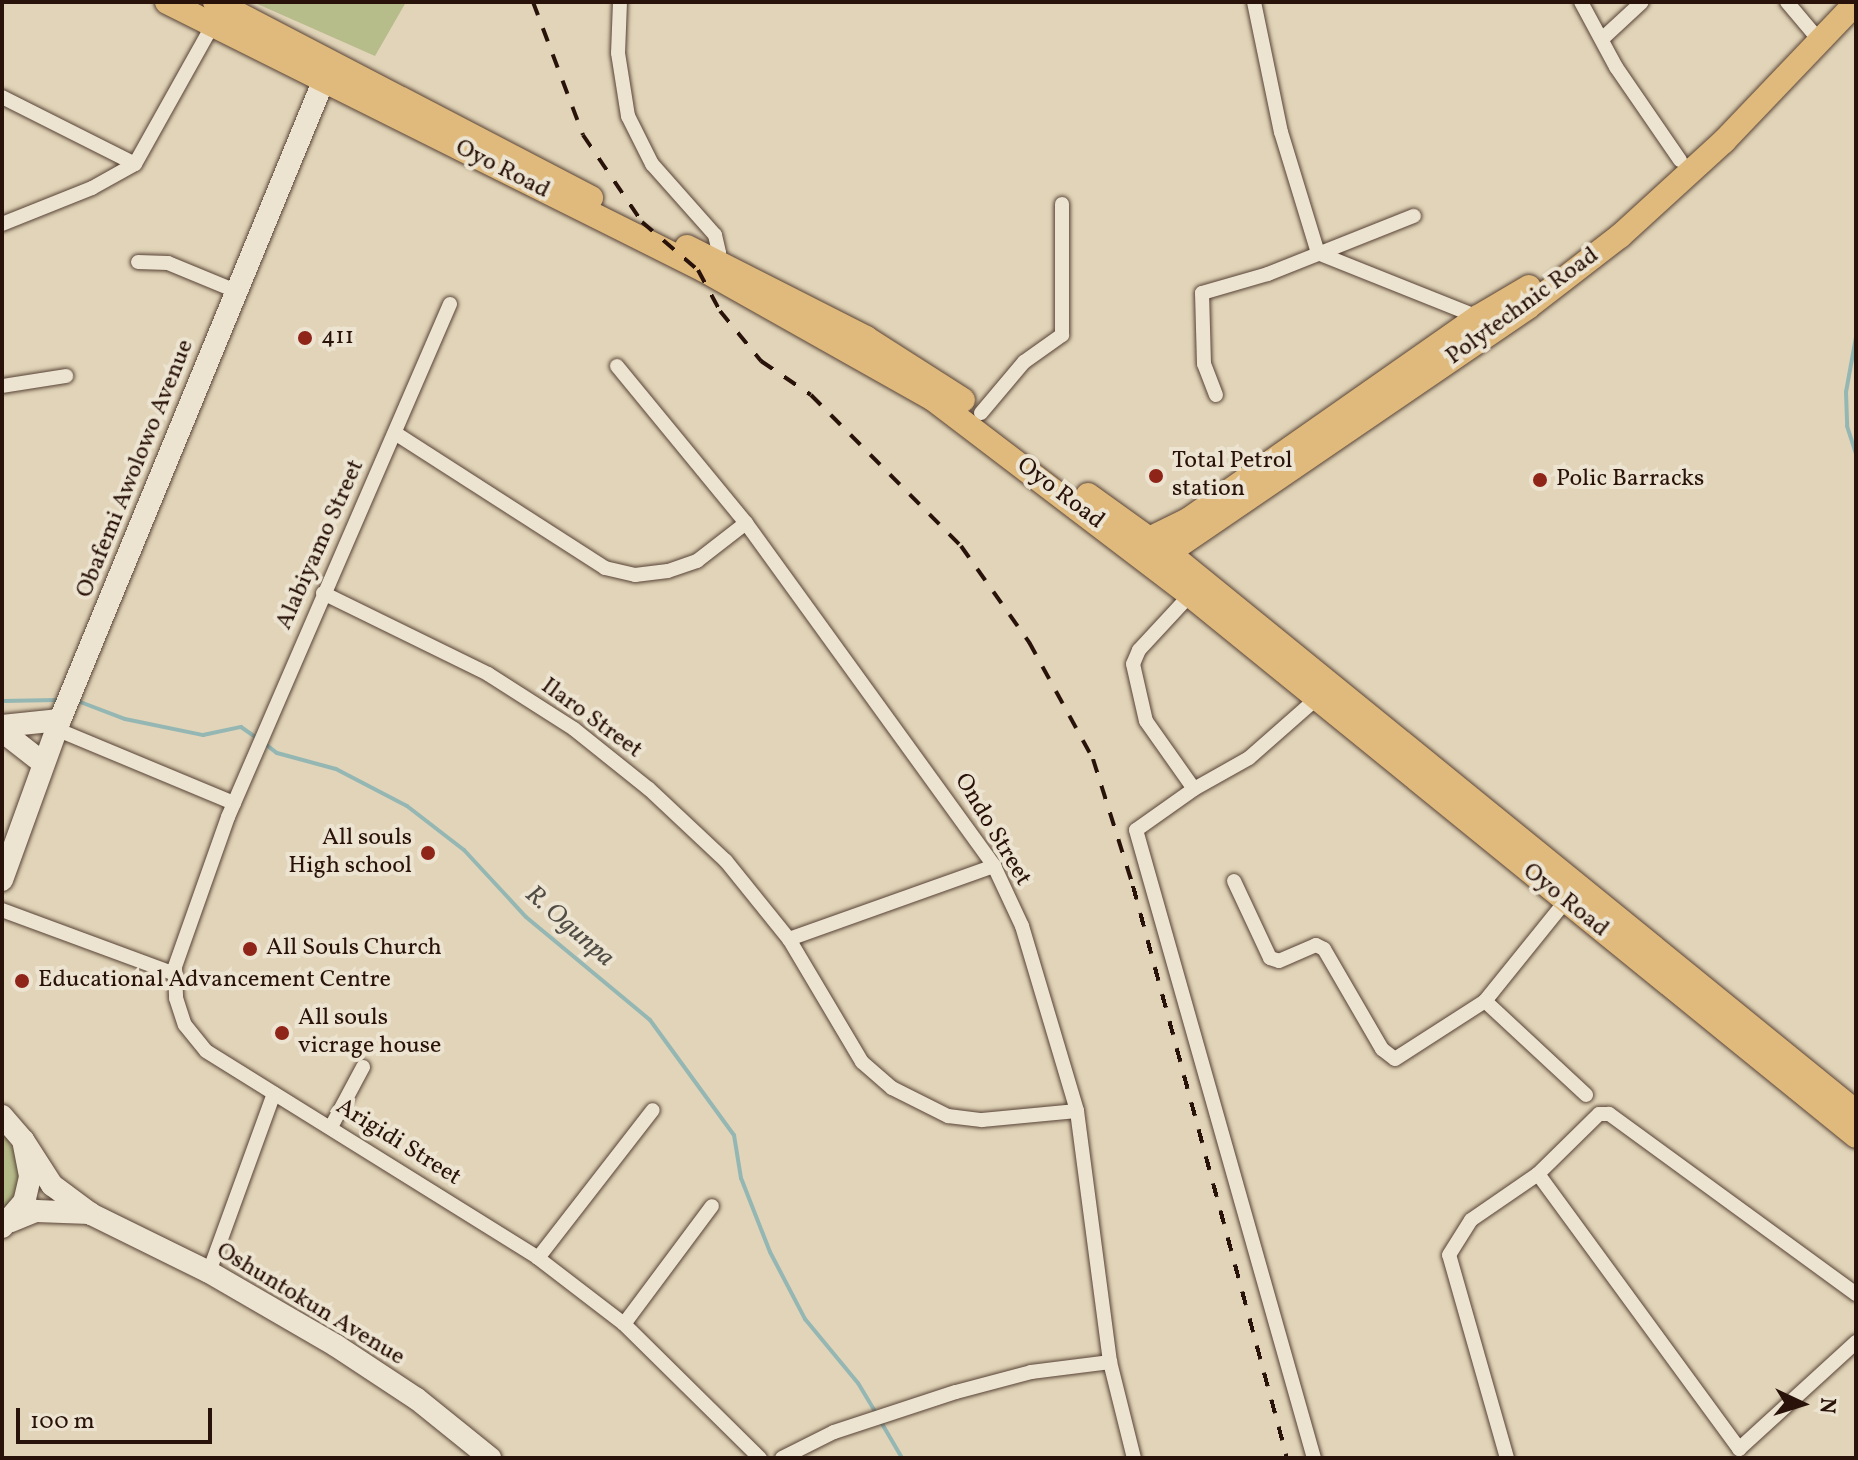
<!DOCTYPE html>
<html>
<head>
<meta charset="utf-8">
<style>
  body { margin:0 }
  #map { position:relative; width:1858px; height:1460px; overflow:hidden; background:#e1d4b8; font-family:Vollkorn,serif }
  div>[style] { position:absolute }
  .green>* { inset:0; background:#b7bc8b }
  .stream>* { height:4px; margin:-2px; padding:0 2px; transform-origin:2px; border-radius:2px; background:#95b7b4 }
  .roads { filter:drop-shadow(0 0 2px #574235) drop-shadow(0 0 2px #574235) }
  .street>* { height:14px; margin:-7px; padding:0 7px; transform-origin:7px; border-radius:7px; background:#ece3d1 }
  .secondary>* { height:22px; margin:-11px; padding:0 11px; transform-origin:11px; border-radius:11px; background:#ece3d1 }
  .primary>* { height:24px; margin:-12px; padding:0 12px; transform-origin:12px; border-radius:12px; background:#e0ba7c }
  .rail>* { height:4px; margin-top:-2px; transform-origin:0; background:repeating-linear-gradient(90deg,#291209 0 14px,transparent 0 28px) }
  .dots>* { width:22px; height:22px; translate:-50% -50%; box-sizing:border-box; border:4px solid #ece3d1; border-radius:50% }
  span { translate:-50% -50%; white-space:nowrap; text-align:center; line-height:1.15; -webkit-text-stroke:8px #ece3d1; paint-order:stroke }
  .street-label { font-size:24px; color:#291209 }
  .poi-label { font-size:24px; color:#291209 }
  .left { translate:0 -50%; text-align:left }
  .right { translate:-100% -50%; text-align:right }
  .water-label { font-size:26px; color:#4f4c45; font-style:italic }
  .frame { position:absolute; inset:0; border:4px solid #291209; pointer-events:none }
  .north { position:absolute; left:1762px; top:1364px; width:80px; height:80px; -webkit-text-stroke:6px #ece3d1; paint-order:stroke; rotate:94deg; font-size:22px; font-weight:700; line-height:32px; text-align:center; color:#291209 }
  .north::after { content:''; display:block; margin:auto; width:28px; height:36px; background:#291209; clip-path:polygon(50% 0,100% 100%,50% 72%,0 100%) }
  .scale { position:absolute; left:16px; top:1408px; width:196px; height:36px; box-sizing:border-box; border:4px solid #291209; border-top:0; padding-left:10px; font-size:24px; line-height:28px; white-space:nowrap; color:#291209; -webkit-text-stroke:6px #ece3d1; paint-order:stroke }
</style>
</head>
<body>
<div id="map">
  <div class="green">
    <i style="clip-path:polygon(253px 2px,406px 2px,375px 56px)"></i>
    <i style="clip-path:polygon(2px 1130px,17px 1156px,19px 1174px,15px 1193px,2px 1213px)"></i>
  </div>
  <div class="stream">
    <i style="left:1856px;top:337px;width:56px;rotate:100.3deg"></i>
    <i style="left:1846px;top:392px;width:34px;rotate:88deg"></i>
    <i style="left:1847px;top:426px;width:28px;rotate:72deg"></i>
    <i style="left:75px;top:700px;width:53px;rotate:20.8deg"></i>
    <i style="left:125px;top:719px;width:80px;rotate:11.6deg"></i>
    <i style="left:203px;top:735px;width:39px;rotate:-12deg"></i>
    <i style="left:241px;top:727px;width:19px;rotate:35deg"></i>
    <i style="left:2px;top:701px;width:56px;rotate:-1deg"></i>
    <i style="left:264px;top:743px;width:16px;rotate:38deg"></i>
    <i style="left:277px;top:753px;width:61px;rotate:15.2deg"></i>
    <i style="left:336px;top:769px;width:80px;rotate:27.5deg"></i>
    <i style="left:407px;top:806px;width:72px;rotate:37.7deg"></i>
    <i style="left:464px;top:850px;width:91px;rotate:47.2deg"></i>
    <i style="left:526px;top:917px;width:161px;rotate:39.7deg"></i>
    <i style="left:650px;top:1020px;width:142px;rotate:53.9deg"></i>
    <i style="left:734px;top:1135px;width:44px;rotate:80.8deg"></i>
    <i style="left:741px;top:1178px;width:79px;rotate:68.6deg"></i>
    <i style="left:770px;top:1252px;width:76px;rotate:62.4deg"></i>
    <i style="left:805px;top:1319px;width:83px;rotate:50.4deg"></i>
    <i style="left:858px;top:1383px;width:37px;rotate:59deg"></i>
    <i style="left:881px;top:1422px;width:42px;rotate:59.7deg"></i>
  </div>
  <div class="roads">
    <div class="street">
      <i style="left:620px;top:2px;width:51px;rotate:92.2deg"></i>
      <i style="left:618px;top:53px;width:64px;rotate:81deg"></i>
      <i style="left:628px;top:116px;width:54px;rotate:63.4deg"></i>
      <i style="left:652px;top:164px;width:95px;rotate:48.4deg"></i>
      <i style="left:715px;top:235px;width:18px;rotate:77deg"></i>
      <i style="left:719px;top:253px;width:13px;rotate:113deg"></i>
      <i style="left:1254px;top:2px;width:133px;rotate:78.3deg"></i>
      <i style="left:1281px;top:132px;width:127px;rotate:73deg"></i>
      <i style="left:1318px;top:253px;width:172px;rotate:21.8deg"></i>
      <i style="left:1581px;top:2px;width:74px;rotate:61.7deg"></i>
      <i style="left:1616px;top:67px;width:113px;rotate:55.5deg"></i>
      <i style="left:1787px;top:2px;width:51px;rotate:49.8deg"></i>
      <i style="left:1602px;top:39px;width:54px;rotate:-42.8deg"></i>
      <i style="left:2px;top:97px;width:149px;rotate:26.7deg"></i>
      <i style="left:2px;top:224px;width:97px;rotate:-21.8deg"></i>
      <i style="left:92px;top:188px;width:49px;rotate:-29.2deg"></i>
      <i style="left:135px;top:164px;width:166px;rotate:-60.8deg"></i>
      <i style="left:138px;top:262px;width:30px;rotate:2deg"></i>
      <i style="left:168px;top:263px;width:74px;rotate:22.4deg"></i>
      <i style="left:450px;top:304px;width:559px;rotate:113.4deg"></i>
      <i style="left:228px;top:817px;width:159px;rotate:109.5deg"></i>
      <i style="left:175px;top:967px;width:31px;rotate:88deg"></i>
      <i style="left:176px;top:998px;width:28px;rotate:72deg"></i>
      <i style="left:185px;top:1025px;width:33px;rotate:51deg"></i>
      <i style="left:206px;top:1051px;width:391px;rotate:31.9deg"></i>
      <i style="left:538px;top:1258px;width:108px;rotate:37.5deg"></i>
      <i style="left:624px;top:1324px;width:191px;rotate:44.6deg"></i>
      <i style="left:617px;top:366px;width:203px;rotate:50.6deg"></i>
      <i style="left:746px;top:523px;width:423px;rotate:54.1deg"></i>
      <i style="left:994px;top:866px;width:66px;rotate:65deg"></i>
      <i style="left:1022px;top:926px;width:193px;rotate:73.4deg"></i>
      <i style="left:1077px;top:1111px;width:253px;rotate:82.5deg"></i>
      <i style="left:1110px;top:1362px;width:99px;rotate:76deg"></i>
      <i style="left:2px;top:386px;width:65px;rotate:-8.9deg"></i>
      <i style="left:1216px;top:395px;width:33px;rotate:-111deg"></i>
      <i style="left:1204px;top:364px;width:71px;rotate:-91.6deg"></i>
      <i style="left:1202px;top:293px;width:69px;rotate:-16.1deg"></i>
      <i style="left:1268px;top:274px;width:157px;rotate:-21.7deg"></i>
      <i style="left:981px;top:413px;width:67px;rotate:-49.9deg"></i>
      <i style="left:1024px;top:362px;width:47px;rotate:-35.4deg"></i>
      <i style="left:1062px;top:335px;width:131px;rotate:-90deg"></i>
      <i style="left:395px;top:433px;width:250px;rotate:32.7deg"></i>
      <i style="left:605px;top:568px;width:31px;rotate:13deg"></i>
      <i style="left:635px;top:575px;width:33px;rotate:-7deg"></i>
      <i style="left:668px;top:571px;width:31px;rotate:-19deg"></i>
      <i style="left:697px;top:561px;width:62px;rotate:-37.8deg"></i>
      <i style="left:323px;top:593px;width:184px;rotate:26.1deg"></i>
      <i style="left:488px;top:674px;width:102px;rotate:32.6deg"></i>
      <i style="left:574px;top:729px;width:96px;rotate:38.7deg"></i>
      <i style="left:649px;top:789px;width:105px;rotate:43.1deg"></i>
      <i style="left:726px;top:861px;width:100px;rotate:51.1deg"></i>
      <i style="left:789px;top:939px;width:143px;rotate:59.3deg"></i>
      <i style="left:862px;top:1062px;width:40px;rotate:41deg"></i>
      <i style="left:892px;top:1088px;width:63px;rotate:26.6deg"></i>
      <i style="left:948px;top:1116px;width:34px;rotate:7deg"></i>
      <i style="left:982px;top:1120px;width:95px;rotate:-5.4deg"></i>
      <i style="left:1190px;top:595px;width:75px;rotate:132.8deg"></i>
      <i style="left:1139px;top:650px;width:15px;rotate:113deg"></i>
      <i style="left:1133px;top:664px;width:58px;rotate:77.2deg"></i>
      <i style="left:1146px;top:721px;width:83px;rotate:54.8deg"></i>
      <i style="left:1194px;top:789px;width:63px;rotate:-29.4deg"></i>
      <i style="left:1249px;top:758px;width:89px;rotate:-41.4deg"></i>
      <i style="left:56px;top:729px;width:193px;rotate:22.6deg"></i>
      <i style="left:1194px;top:789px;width:71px;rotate:144.7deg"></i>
      <i style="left:1136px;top:830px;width:653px;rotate:74.18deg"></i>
      <i style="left:1234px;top:881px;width:85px;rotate:64.9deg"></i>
      <i style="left:1270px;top:958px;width:9px;rotate:18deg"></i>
      <i style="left:1279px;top:961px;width:40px;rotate:-23.4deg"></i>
      <i style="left:1316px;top:945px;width:9px;rotate:27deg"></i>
      <i style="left:1324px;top:949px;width:116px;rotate:59.9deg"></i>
      <i style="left:1382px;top:1049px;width:16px;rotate:38deg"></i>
      <i style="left:1395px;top:1059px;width:107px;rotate:-32.8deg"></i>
      <i style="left:1485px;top:1001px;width:127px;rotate:-51.1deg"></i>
      <i style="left:2px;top:910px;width:184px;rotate:20.3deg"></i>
      <i style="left:789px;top:939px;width:218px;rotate:-19.6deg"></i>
      <i style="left:1485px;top:1001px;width:138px;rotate:42.9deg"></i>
      <i style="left:331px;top:1127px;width:68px;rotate:-61.9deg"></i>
      <i style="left:538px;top:1258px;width:187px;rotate:-52.2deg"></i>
      <i style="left:209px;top:1272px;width:190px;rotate:-70deg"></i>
      <i style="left:1856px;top:1294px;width:306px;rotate:-143.9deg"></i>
      <i style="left:1609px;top:1114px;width:10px;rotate:180deg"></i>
      <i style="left:1599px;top:1114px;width:86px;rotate:135.5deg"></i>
      <i style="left:1538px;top:1174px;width:341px;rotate:53.8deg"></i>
      <i style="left:1739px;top:1449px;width:159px;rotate:-42.4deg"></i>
      <i style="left:624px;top:1324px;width:147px;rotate:-53.3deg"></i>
      <i style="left:782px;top:1458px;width:58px;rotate:-26.6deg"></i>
      <i style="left:834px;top:1432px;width:128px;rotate:-18.2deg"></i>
      <i style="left:956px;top:1392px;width:78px;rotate:-14.9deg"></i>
      <i style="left:1031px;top:1372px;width:80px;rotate:-7.2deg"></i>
      <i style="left:1507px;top:1458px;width:211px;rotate:-105.9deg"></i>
      <i style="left:1449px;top:1255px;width:41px;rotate:-57.8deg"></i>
      <i style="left:1471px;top:1220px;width:81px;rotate:-34.5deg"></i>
    </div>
    <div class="secondary">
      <i style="left:2px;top:726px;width:58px;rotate:-5.9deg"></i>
      <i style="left:2px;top:731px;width:52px;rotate:38deg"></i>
      <i style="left:2px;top:880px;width:170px;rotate:-70.1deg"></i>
      <i style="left:60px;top:720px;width:708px;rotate:-67.6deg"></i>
      <i style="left:2px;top:1116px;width:32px;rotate:49deg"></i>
      <i style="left:23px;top:1140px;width:38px;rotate:79deg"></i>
      <i style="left:30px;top:1177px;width:26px;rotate:103deg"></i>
      <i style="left:24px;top:1202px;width:33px;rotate:131deg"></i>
      <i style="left:23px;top:1140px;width:54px;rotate:57.2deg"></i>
      <i style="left:52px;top:1185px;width:49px;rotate:36.6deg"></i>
      <i style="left:91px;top:1214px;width:131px;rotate:26.2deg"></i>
      <i style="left:209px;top:1272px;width:146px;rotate:30.1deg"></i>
      <i style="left:335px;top:1345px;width:98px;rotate:33.4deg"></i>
      <i style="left:417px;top:1399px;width:94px;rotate:38.9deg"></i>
      <i style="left:11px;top:1221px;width:27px;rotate:-22deg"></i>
      <i style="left:36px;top:1211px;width:54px;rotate:2.1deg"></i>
    </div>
    <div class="primary">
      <i style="left:167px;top:2px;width:600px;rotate:26.52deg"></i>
      <i style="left:704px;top:270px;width:263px;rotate:29.4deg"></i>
      <i style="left:933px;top:399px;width:323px;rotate:37.3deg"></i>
      <i style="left:1190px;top:595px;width:858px;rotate:39.09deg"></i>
      <i style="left:215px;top:2px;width:424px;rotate:27.5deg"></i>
      <i style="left:687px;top:247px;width:201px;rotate:26.9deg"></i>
      <i style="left:866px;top:338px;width:115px;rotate:32.6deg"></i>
      <i style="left:1088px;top:495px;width:101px;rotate:35.7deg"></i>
      <i style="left:1170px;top:554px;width:884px;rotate:39.13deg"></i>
      <i style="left:1137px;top:545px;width:57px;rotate:-26.1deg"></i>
      <i style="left:1188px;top:520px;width:354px;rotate:-35deg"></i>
      <i style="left:1478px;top:317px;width:59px;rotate:-30.5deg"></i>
      <i style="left:1156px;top:561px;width:450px;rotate:-34.3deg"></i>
      <i style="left:1528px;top:307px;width:116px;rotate:-37.7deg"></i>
      <i style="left:1620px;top:236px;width:141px;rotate:-42.4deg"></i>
      <i style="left:1724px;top:141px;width:191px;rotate:-46.3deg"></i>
    </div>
  </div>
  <div class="rail">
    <i style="left:533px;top:2px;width:142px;rotate:69.4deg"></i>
    <i style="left:583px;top:135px;width:105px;rotate:55.9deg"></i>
    <i style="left:642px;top:222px;width:74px;rotate:40.6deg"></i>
    <i style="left:698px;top:270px;width:47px;rotate:61.8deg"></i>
    <i style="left:720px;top:311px;width:65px;rotate:50.6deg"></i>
    <i style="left:761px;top:361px;width:60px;rotate:34.2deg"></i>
    <i style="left:811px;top:395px;width:213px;rotate:45.2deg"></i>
    <i style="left:961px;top:546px;width:118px;rotate:54.7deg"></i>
    <i style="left:1029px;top:642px;width:133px;rotate:61.3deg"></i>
    <i style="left:1093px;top:759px;width:133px;rotate:72.5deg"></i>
    <i style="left:1133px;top:886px;width:592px;rotate:74.93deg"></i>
  </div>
  <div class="dots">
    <i style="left:305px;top:338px;background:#8f2418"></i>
    <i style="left:1156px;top:476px;background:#8f2418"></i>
    <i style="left:1540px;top:480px;background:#8f2418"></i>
    <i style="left:428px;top:853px;background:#8f2418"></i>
    <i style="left:250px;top:949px;background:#8f2418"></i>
    <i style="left:22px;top:981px;background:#8f2418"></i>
    <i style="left:282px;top:1033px;background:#8f2418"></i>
  </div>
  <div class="street-label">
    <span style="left:502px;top:170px;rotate:27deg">Oyo Road</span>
    <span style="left:1523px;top:307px;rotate:-36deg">Polytechnic Road</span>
    <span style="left:136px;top:469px;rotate:-68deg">Obafemi Awolowo Avenue</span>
    <span style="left:1060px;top:494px;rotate:37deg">Oyo Road</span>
    <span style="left:321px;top:545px;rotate:-66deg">Alabiyamo Street</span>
    <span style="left:591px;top:719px;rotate:36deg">Ilaro Street</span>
    <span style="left:992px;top:830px;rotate:59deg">Ondo Street</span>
    <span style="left:1565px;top:901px;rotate:39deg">Oyo Road</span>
    <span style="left:398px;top:1143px;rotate:32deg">Arigidi Street</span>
    <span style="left:310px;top:1305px;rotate:31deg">Oshuntokun Avenue</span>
  </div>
  <div class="poi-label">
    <span class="left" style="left:321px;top:338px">411</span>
    <span class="left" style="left:1172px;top:476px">Total Petrol<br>station</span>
    <span class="left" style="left:1556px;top:480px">Polic Barracks</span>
    <span class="right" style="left:412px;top:853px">All souls<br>High school</span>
    <span class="left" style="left:266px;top:949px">All Souls Church</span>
    <span class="left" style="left:38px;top:981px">Educational Advancement Centre</span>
    <span class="left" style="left:298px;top:1033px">All souls<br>vicrage house</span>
  </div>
  <div class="water-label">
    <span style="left:569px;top:927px;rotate:41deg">R. Ogunpa</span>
  </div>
  <div class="frame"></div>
  <div class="north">N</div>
  <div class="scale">100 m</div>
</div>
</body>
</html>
